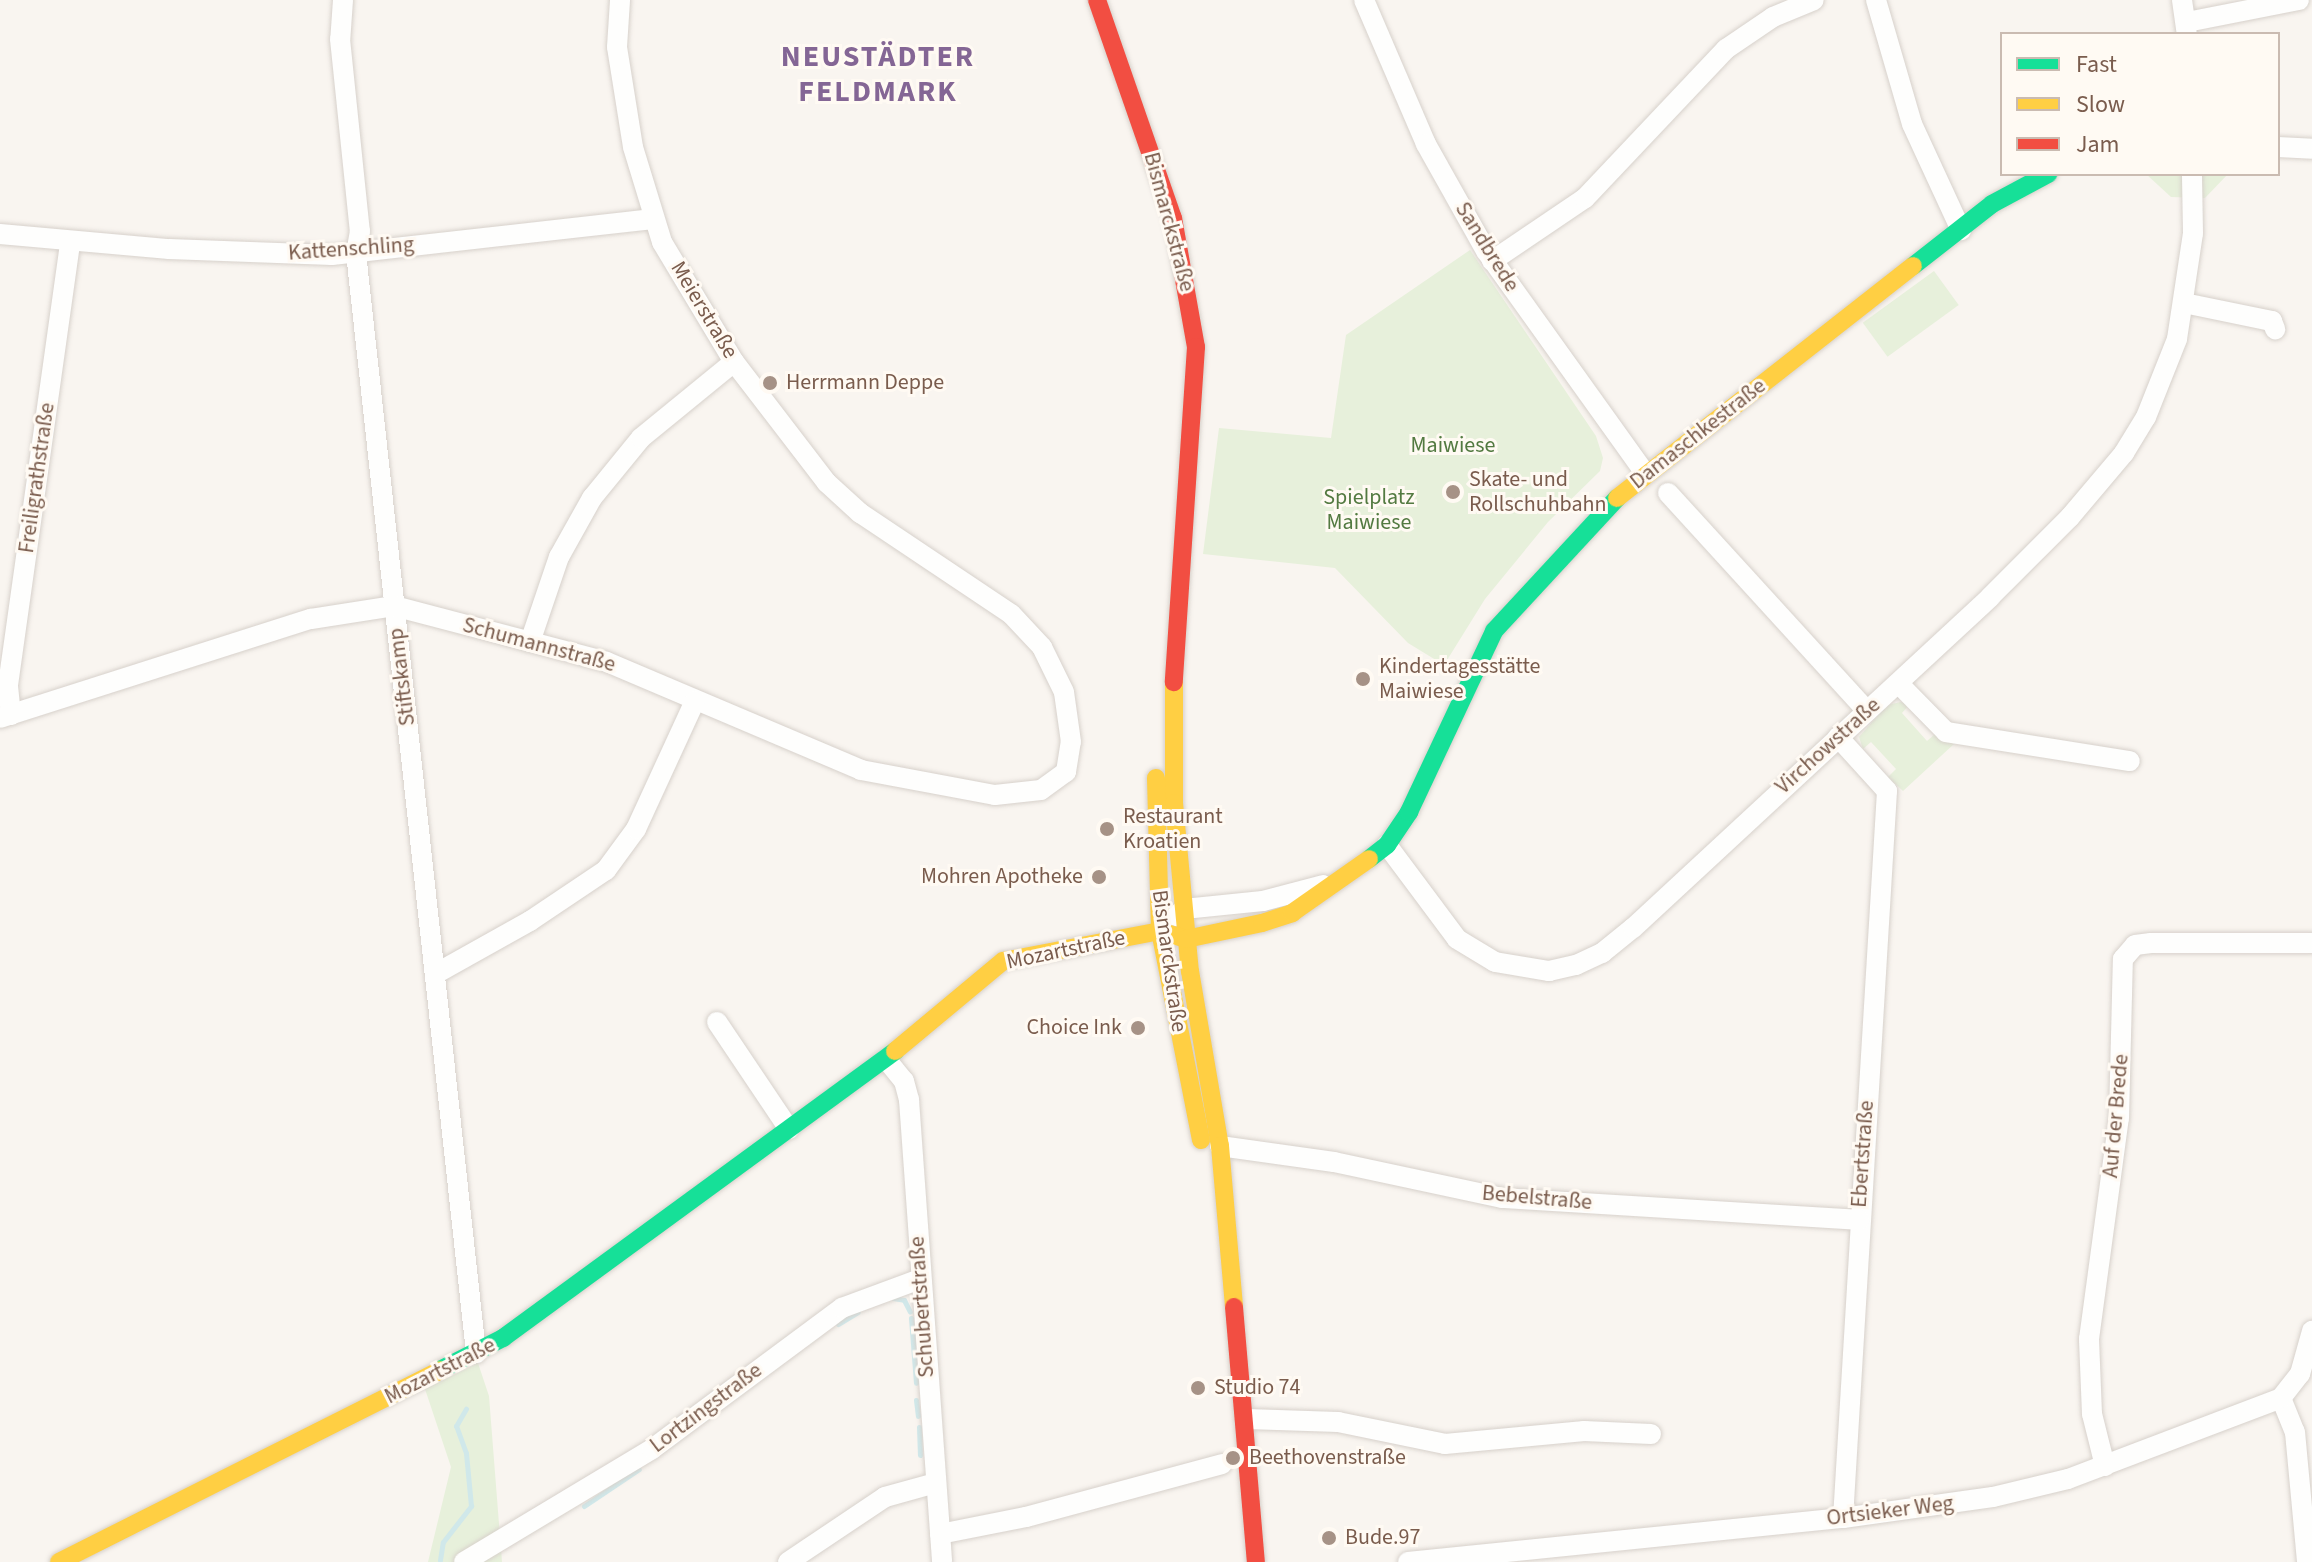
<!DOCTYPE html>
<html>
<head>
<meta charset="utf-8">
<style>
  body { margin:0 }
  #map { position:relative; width:2312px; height:1562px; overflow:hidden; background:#f9f5f0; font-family:"Source Sans 3",sans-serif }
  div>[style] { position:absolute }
  .green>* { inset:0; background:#e7f0db; transform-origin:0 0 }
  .stream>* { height:5px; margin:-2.5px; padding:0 2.5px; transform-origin:2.5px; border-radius:2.5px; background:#d0e8ea }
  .roads { filter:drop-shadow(0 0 2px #d7d1cb) drop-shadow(0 0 2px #d7d1cb) }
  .street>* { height:20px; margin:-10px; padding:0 10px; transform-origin:10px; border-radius:10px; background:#fefefd }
  .fast>* { height:18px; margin:-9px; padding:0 9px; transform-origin:9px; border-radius:9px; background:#16e098 }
  .slow>* { height:18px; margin:-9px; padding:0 9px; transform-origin:9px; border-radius:9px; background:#ffcf43 }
  .jam>* { height:18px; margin:-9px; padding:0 9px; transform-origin:9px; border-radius:9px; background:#f24e42 }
  .dots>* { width:22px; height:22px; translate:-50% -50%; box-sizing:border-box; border:4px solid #fffaf3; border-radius:50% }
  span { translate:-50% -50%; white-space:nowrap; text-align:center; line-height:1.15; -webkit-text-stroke:6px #fffaf3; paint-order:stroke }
  .street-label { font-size:22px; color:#7a5c4d }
  .poi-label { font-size:22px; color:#7a5c4d }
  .left { translate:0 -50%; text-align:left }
  .right { translate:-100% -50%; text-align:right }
  .park-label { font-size:22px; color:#537a41 }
  .district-label { font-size:30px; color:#846695; font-weight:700; letter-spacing:2px }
  .legend { position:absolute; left:2000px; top:32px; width:280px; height:144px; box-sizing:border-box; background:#fffaf3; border:2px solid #cabbb1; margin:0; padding:10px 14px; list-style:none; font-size:24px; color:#7a5c4d }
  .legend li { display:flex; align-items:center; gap:16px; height:40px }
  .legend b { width:40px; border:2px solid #cabbb1 }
</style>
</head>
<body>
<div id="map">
  <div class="green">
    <i style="clip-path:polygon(2146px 174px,2228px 174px,2205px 198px,2171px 197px)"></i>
    <i style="clip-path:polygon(1470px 250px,1596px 436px,1603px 458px,1600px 471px,1548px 522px,1485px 599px,1444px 665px,1408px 643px,1335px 568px,1203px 554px,1219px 428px,1331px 438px,1346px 335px)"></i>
    <i style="left:1934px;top:271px;width:42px;height:88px;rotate:54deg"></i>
    <i style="clip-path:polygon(1901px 702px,1909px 705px,1902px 713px,1927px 741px,1935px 734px,1954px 744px,1903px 791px,1888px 777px,1896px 769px,1871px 742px,1863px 749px,1859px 737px,1887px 705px)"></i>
    <i style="clip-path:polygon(478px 1363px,489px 1396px,502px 1562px,428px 1562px,451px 1467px,425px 1389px)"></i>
  </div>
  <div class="stream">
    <i style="left:893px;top:1298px;width:11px;rotate:10deg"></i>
    <i style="left:904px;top:1300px;width:13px;rotate:63deg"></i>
    <i style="left:911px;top:1318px;width:65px;rotate:85.6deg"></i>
    <i style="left:838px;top:1324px;width:23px;rotate:-31deg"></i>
    <i style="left:916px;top:1400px;width:16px;rotate:83deg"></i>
    <i style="left:919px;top:1427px;width:28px;rotate:88deg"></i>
    <i style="left:584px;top:1506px;width:66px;rotate:-33.9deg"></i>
    <i style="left:440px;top:1560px;width:18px;rotate:-81deg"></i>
    <i style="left:443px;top:1542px;width:46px;rotate:-52.1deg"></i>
    <i style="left:471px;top:1506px;width:53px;rotate:-95.4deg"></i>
    <i style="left:466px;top:1453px;width:29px;rotate:-110deg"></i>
    <i style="left:456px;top:1426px;width:20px;rotate:-60deg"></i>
  </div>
  <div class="roads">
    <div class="street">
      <i style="left:343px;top:0;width:39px;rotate:94deg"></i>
      <i style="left:340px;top:39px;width:193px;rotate:84.1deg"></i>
      <i style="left:360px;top:231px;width:22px;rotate:100deg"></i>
      <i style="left:356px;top:253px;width:1107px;rotate:83.77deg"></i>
      <i style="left:1364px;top:0;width:157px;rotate:66.7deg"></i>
      <i style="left:1426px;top:144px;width:123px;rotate:60.7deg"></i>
      <i style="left:1486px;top:251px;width:273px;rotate:54.4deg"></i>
      <i style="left:1876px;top:0;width:129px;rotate:73.8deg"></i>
      <i style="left:1912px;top:124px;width:117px;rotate:65.2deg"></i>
      <i style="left:2182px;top:0;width:34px;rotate:82deg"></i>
      <i style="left:2187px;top:22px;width:114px;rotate:-11.1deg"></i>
      <i style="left:2278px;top:147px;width:34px;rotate:3deg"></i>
      <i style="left:0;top:234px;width:170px;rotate:5.1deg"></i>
      <i style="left:169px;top:249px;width:163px;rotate:2.1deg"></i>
      <i style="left:332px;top:255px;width:323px;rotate:-6.4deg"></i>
      <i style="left:1492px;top:261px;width:112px;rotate:-34.1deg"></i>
      <i style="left:1585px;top:198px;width:205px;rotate:-46.6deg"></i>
      <i style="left:1726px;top:49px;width:57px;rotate:-34.2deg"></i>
      <i style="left:1773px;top:17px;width:44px;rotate:-22.5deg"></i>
      <i style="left:2184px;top:303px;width:90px;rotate:11.6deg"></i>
      <i style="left:2272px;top:321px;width:9px;rotate:69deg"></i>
      <i style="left:1668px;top:493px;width:295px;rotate:47.6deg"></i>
      <i style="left:530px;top:642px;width:90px;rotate:-71.2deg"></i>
      <i style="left:559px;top:557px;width:68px;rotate:-60.8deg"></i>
      <i style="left:592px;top:498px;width:77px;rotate:-50.8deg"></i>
      <i style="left:641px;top:438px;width:120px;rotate:-39.3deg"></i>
      <i style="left:1899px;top:684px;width:67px;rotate:45.6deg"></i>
      <i style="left:1946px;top:732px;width:186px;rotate:9deg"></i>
      <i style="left:11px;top:715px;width:30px;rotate:-96deg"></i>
      <i style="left:8px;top:685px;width:447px;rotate:-82deg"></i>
      <i style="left:0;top:718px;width:326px;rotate:-17.7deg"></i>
      <i style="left:311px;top:619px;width:84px;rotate:-8.9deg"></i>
      <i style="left:394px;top:606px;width:220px;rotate:14.7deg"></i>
      <i style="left:607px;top:662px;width:276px;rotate:23deg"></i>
      <i style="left:861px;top:770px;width:136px;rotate:10.6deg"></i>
      <i style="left:995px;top:795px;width:46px;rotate:-6.2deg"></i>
      <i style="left:1041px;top:790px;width:31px;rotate:-36deg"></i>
      <i style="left:1066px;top:772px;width:30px;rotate:-81deg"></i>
      <i style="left:1071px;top:742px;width:50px;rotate:-98deg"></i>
      <i style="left:1064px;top:692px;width:50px;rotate:-116.1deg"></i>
      <i style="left:1042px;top:647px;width:45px;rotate:-133.2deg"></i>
      <i style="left:1011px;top:614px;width:182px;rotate:-146.2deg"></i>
      <i style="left:860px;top:513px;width:45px;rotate:-137.7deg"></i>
      <i style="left:827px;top:483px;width:153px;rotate:-127.5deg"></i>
      <i style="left:734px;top:362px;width:140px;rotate:-121deg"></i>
      <i style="left:662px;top:242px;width:99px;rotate:-107deg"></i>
      <i style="left:633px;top:147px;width:101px;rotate:-99.1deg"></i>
      <i style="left:617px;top:47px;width:47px;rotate:-86.3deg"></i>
      <i style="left:1838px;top:737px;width:73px;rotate:47.8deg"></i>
      <i style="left:1887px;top:791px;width:728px;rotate:93.46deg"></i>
      <i style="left:1387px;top:845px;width:117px;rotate:53.3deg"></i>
      <i style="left:1457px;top:939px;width:44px;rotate:31.2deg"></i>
      <i style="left:1495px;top:962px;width:55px;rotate:9.5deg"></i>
      <i style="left:1549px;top:971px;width:28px;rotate:-13deg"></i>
      <i style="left:1576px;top:965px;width:29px;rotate:-25deg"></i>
      <i style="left:1602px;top:953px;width:40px;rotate:-39deg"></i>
      <i style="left:1633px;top:928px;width:487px;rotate:-42.8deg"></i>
      <i style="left:1990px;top:597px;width:113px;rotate:-45deg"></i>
      <i style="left:2070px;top:517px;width:84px;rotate:-49.8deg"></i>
      <i style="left:2124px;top:453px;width:42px;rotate:-58.6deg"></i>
      <i style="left:2146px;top:417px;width:84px;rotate:-68.3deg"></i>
      <i style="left:2177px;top:339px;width:107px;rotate:-81.4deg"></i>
      <i style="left:2193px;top:233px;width:59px;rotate:-91deg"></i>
      <i style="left:1176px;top:916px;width:11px;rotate:-41deg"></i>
      <i style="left:1184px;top:909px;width:79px;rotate:-5.8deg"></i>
      <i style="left:1263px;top:901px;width:62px;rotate:-14.9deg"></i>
      <i style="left:437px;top:973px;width:107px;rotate:-29.2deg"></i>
      <i style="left:530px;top:921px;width:92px;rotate:-33.9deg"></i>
      <i style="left:606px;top:870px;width:51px;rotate:-53.8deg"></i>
      <i style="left:636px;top:829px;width:141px;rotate:-65.3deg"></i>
      <i style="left:717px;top:1022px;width:129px;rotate:56.1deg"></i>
      <i style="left:886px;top:1059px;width:28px;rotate:51deg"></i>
      <i style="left:904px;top:1081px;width:20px;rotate:75deg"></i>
      <i style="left:909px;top:1100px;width:463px;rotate:85.9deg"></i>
      <i style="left:1220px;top:1146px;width:115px;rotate:8deg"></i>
      <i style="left:1334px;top:1162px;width:172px;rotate:12.1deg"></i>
      <i style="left:1502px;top:1198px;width:358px;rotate:3.5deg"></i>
      <i style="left:2281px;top:1398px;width:37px;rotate:68deg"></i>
      <i style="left:2295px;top:1432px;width:131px;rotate:84.7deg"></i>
      <i style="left:1247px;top:1419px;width:91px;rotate:1.9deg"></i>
      <i style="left:1338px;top:1422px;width:109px;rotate:11.6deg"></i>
      <i style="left:1445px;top:1444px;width:140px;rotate:-5.3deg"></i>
      <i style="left:1584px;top:1431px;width:67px;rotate:2.6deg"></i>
      <i style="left:2105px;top:1466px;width:54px;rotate:-104deg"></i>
      <i style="left:2092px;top:1414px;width:75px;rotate:-92.3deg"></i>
      <i style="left:2089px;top:1339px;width:223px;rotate:-82.3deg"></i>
      <i style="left:2119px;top:1118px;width:159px;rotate:-88.6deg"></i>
      <i style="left:2123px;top:959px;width:18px;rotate:-49deg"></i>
      <i style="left:2135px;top:945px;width:16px;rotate:-7deg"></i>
      <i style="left:2151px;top:943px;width:161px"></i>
      <i style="left:940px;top:1534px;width:88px;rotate:-11.2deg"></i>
      <i style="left:1026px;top:1517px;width:203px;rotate:-15.1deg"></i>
      <i style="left:464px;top:1562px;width:219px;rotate:-31deg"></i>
      <i style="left:652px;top:1449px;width:237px;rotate:-36.6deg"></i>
      <i style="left:842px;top:1308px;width:83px;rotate:-20.4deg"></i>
      <i style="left:788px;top:1562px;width:117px;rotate:-33.8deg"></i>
      <i style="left:885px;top:1497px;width:52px;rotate:-15.6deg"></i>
      <i style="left:1408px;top:1562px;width:437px;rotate:-5.8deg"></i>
      <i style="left:1843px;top:1518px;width:151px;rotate:-8deg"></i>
      <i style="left:1993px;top:1497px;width:77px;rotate:-13.5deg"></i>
      <i style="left:2068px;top:1479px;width:228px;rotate:-20.8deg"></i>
      <i style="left:2281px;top:1398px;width:31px;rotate:-52deg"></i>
      <i style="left:2300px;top:1374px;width:45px;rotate:-74.4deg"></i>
    </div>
    <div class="fast">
      <i style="left:1913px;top:266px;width:100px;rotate:-38.1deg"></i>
      <i style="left:1992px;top:204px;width:64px;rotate:-28.2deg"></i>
      <i style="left:1369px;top:859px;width:23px;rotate:-38deg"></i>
      <i style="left:1387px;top:845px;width:40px;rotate:-56deg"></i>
      <i style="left:1409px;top:812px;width:200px;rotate:-64.8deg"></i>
      <i style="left:1494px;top:631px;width:181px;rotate:-47.2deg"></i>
      <i style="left:440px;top:1370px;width:71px;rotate:-26.9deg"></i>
      <i style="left:503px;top:1338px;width:486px;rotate:-36.2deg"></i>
    </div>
    <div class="slow">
      <i style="left:1617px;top:498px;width:376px;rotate:-38.1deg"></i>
      <i style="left:1174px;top:682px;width:121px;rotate:90deg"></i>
      <i style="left:1174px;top:803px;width:169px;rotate:84.6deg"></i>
      <i style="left:1190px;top:971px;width:178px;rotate:80.3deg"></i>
      <i style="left:1220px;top:1146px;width:162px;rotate:85deg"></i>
      <i style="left:1156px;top:778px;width:153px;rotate:88.5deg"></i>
      <i style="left:1160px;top:931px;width:213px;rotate:78.9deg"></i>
      <i style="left:895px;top:1051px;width:141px;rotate:-39.8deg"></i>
      <i style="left:1003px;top:961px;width:160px;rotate:-10.8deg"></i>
      <i style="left:1160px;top:931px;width:27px;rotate:17deg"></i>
      <i style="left:1186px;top:939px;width:78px;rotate:-11.9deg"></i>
      <i style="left:1262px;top:923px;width:32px;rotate:-18deg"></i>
      <i style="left:1292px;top:913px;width:94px;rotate:-35deg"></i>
      <i style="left:59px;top:1562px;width:427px;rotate:-26.7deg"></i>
    </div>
    <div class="jam">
      <i style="left:1097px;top:0;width:231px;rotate:70.8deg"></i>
      <i style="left:1173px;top:218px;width:131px;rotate:79.9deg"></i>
      <i style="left:1196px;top:347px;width:336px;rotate:93.8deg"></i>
      <i style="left:1234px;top:1307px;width:256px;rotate:85.1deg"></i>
    </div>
  </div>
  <div class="dots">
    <i style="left:770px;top:383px;background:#a69286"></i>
    <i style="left:1453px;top:492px;background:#a69286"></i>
    <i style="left:1363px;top:679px;background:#a69286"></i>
    <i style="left:1107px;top:829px;background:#a69286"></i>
    <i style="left:1099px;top:877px;background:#a69286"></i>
    <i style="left:1138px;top:1028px;background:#a69286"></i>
    <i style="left:1198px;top:1388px;background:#a69286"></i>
    <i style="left:1233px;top:1458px;background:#a69286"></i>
    <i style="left:1329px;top:1538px;background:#a69286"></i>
  </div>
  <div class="street-label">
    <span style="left:1169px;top:222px;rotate:75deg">Bismarckstraße</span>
    <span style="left:1487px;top:247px;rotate:58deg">Sandbrede</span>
    <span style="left:351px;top:249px;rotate:-4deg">Kattenschling</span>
    <span style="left:704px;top:310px;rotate:59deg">Meierstraße</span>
    <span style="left:1698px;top:434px;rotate:-38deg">Damaschkestraße</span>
    <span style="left:37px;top:478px;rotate:-82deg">Freiligrathstraße</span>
    <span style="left:539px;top:645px;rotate:15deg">Schumannstraße</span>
    <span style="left:402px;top:677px;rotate:-97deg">Stiftskamp</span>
    <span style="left:1828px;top:746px;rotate:-42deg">Virchowstraße</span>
    <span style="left:1066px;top:950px;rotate:-12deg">Mozartstraße</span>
    <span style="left:1169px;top:961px;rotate:82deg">Bismarckstraße</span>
    <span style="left:2116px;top:1116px;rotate:-85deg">Auf der Brede</span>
    <span style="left:1863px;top:1154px;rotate:-86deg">Ebertstraße</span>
    <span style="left:1537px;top:1198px;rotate:5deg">Bebelstraße</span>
    <span style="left:922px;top:1307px;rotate:-94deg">Schubertstraße</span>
    <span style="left:440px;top:1371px;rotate:-27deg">Mozartstraße</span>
    <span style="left:706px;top:1408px;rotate:-37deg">Lortzingstraße</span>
    <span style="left:1890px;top:1511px;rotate:-7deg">Ortsieker Weg</span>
  </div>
  <div class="poi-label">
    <span class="left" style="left:786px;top:383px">Herrmann Deppe</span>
    <span class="left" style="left:1469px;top:492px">Skate- und<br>Rollschuhbahn</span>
    <span class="left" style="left:1379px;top:679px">Kindertagesstätte<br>Maiwiese</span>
    <span class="left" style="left:1123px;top:829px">Restaurant<br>Kroatien</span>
    <span class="right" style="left:1083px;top:877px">Mohren Apotheke</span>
    <span class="right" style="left:1122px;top:1028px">Choice Ink</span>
    <span class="left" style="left:1214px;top:1388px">Studio 74</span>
    <span class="left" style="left:1249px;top:1458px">Beethovenstraße</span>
    <span class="left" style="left:1345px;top:1538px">Bude.97</span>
  </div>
  <div class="park-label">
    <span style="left:1453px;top:446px">Maiwiese</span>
    <span style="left:1369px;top:510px">Spielplatz<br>Maiwiese</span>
  </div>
  <div class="district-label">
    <span style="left:878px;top:74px">NEUSTÄDTER<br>FELDMARK</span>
  </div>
  <ul class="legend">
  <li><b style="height:10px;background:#16e098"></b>Fast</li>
  <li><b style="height:10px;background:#ffcf43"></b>Slow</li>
  <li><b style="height:10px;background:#f24e42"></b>Jam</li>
  </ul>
</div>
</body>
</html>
